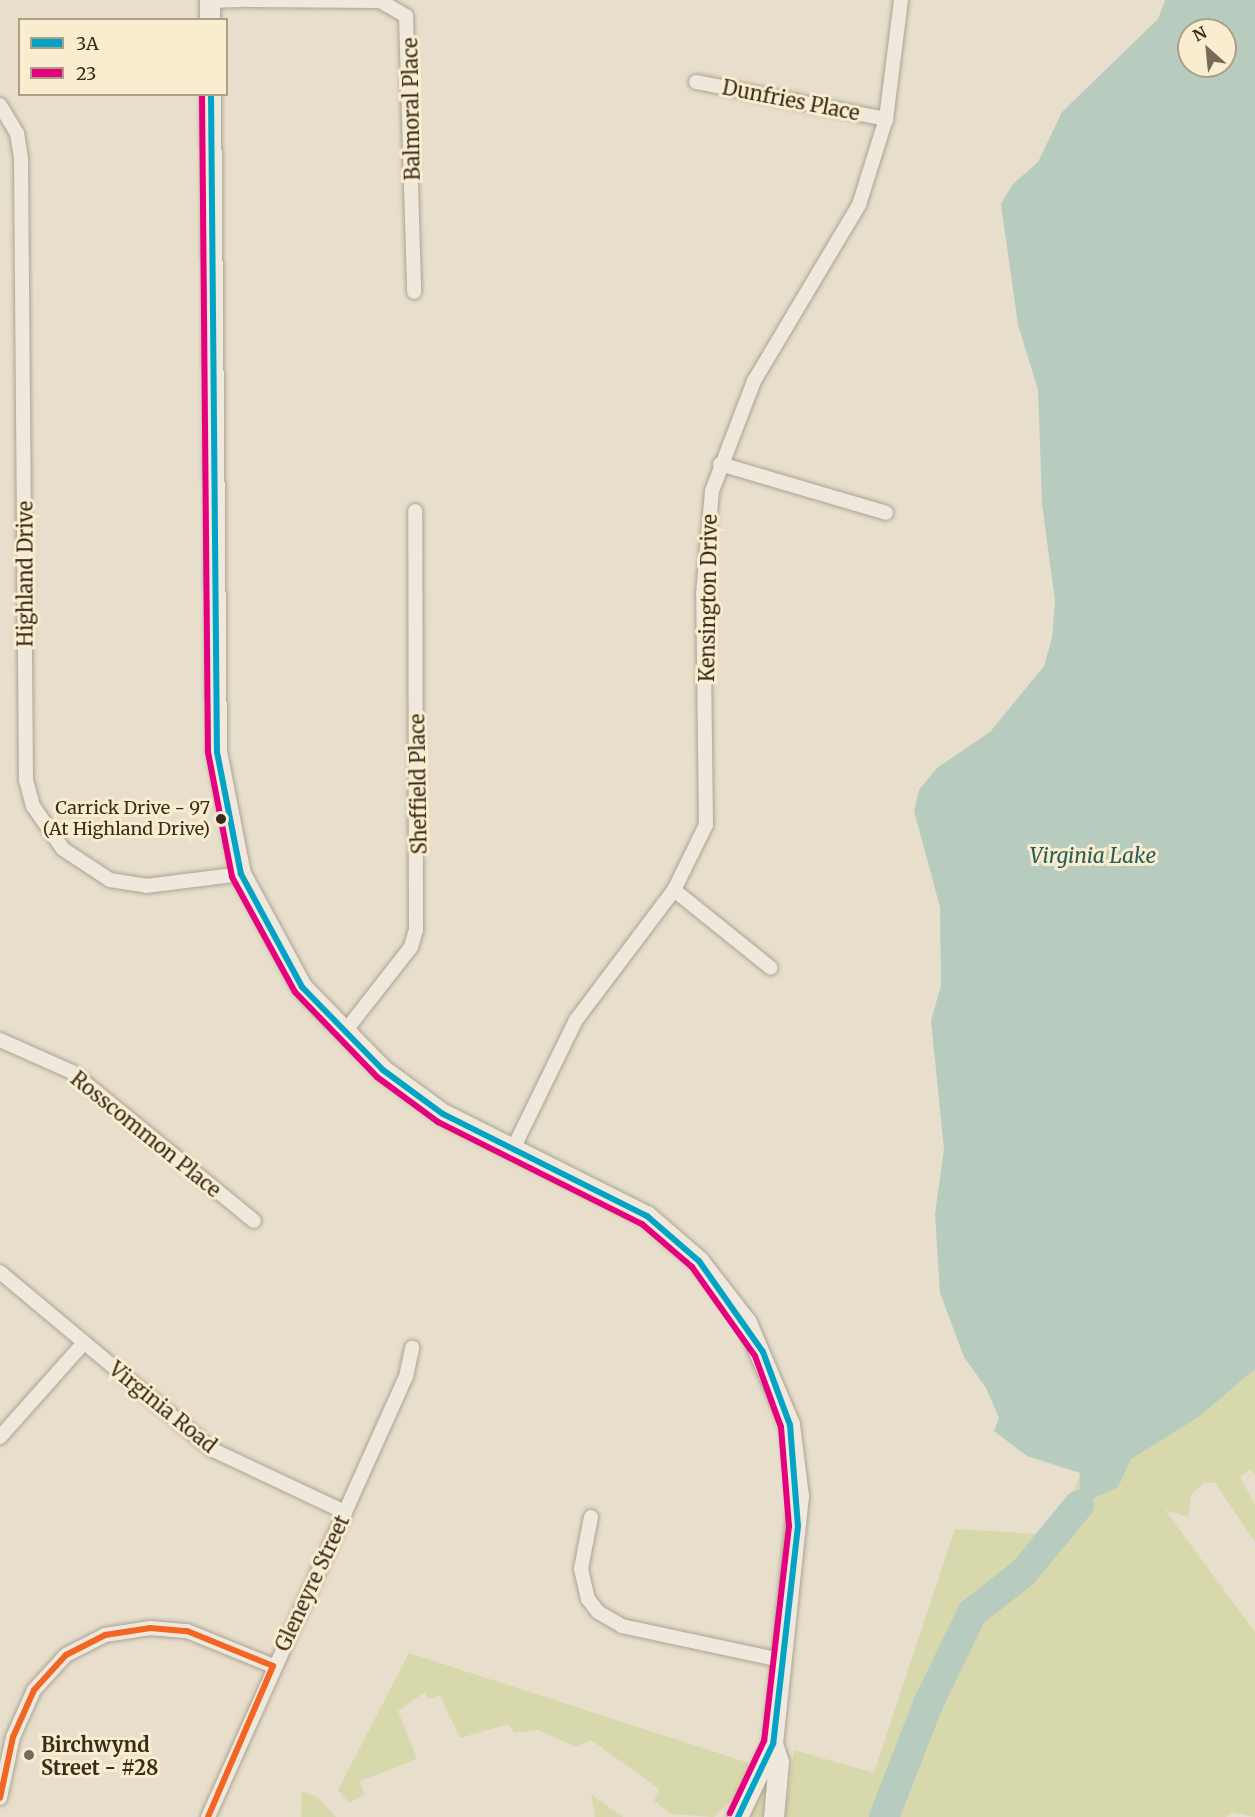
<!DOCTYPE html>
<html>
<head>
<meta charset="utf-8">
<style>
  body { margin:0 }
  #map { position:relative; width:1255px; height:1817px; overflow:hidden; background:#e7dfcb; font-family:Merriweather,serif }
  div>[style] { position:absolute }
  .green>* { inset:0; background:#d7d8ab }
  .water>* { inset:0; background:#b7ccbf }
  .river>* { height:30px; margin:-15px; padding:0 15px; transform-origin:15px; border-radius:15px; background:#b7ccbf }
  .roads { filter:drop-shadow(0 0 2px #aca394) drop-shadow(0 0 2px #aca394) }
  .street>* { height:14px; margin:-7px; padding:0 7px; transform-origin:7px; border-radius:7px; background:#eee8dd }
  .secondary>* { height:20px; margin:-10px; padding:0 10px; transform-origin:10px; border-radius:10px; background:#eee8dd }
  .bus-1>* { height:6px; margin:-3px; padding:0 3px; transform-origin:3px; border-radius:3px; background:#03a3c5 }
  .bus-2>* { height:6px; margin:-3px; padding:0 3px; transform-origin:3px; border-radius:3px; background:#e5007d }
  .bus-3>* { height:6px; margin:-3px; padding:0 3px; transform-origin:3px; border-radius:3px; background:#f26522 }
  .dots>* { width:16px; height:16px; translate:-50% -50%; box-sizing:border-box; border:3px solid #f9edcf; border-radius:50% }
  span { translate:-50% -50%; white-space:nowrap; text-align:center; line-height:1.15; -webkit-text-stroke:6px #f9edcf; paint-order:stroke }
  .bus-label { font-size:18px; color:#3b2b1b }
  .right { translate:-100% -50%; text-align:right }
  .street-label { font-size:20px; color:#3b2b1b }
  .poi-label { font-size:20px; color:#3b2b1b; font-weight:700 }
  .left { translate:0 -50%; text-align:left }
  .water-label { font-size:21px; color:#295d5a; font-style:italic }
  .legend { position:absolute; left:18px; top:18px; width:210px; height:78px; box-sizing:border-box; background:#f9edcf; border:2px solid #ad9f87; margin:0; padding:8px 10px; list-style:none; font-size:18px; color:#3b2b1b }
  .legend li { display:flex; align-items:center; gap:12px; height:30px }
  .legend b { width:30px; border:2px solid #ad9f87 }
  .north { position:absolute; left:1177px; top:18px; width:60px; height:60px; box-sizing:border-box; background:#f9edcf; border:2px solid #ad9f87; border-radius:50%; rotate:333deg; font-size:16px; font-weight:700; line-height:24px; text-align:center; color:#3b2b1b }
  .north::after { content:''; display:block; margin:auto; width:21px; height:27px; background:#776a59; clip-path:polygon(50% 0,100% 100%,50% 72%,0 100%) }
</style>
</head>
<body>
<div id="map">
  <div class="green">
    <i style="clip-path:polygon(1255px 1369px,1255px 1475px,1250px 1469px,1240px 1477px,1255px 1505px,1255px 1542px,1215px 1483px,1203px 1483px,1191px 1495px,1188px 1517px,1165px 1510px,1255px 1632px,1255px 1817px,1232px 1812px,1226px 1817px,785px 1817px,794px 1750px,874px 1773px,955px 1529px,1039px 1534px,1074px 1491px,1080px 1473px,1094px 1480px,1200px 1416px)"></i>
    <i style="clip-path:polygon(409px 1653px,749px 1763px,741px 1791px,714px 1817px,672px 1814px,654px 1801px,659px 1789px,591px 1740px,576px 1747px,538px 1730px,514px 1733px,508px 1724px,460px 1738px,440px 1695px,428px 1699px,425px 1692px,398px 1711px,417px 1759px,360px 1781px,365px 1795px,349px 1803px,338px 1790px)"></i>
    <i style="clip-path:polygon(769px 1767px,766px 1817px,748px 1817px,756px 1805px)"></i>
    <i style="clip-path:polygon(302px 1792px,317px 1797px,336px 1817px,301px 1817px)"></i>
    <i style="clip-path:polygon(591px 1794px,623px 1817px,595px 1817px)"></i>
  </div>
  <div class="water">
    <i style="clip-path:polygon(evenodd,1165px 0,1255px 0,1255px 1369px,1200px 1416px,1131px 1459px,1118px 1487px,1079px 1505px,1080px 1473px,1027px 1456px,994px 1431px,999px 1418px,986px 1388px,964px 1357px,940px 1293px,935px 1214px,944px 1149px,931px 1021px,941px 985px,940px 907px,914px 811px,919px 790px,937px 768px,990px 732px,1044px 666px,1052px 638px,1055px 600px,1042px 504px,1038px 390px,1018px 325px,1001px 204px,1012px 185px,1038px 162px,1062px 112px,1158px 19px,1165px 0,1189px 30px,1225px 30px,1225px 66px,1189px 66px,1189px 30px)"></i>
  </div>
  <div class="river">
    <i style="left:884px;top:1817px;width:121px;rotate:-68.7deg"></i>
    <i style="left:928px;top:1704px;width:101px;rotate:-64.2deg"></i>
    <i style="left:972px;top:1613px;width:65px;rotate:-38.1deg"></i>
    <i style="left:1023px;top:1573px;width:88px;rotate:-50.5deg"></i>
  </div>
  <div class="roads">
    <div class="street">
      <i style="left:250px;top:0;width:130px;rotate:0.4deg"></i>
      <i style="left:380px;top:1px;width:30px;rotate:30deg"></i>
      <i style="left:406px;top:16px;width:276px;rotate:88.3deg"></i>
      <i style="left:210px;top:1px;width:37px;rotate:-2deg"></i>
      <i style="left:696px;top:82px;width:194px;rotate:11deg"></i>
      <i style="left:0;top:105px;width:33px;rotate:59deg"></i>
      <i style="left:17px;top:133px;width:25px;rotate:81deg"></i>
      <i style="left:21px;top:158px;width:622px;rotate:89.54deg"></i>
      <i style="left:26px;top:780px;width:27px;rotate:75deg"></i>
      <i style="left:33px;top:806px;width:52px;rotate:55.1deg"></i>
      <i style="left:63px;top:849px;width:56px;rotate:33.4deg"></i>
      <i style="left:110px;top:880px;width:36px;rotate:9deg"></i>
      <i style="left:146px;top:886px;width:96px;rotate:-7.2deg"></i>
      <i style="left:720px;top:464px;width:173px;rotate:16.4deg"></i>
      <i style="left:674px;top:890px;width:124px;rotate:38.8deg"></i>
      <i style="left:343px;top:1034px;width:110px;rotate:-52deg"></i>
      <i style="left:411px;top:947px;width:18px;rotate:-74deg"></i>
      <i style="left:416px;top:930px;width:419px;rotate:-90.1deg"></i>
      <i style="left:0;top:1040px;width:79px;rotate:24deg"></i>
      <i style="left:72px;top:1072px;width:235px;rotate:39.3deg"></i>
      <i style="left:514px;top:1147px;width:141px;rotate:-64deg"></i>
      <i style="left:576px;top:1020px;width:163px;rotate:-53deg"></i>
      <i style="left:674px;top:890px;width:72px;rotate:-63.8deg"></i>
      <i style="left:706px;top:825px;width:231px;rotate:-90.7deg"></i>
      <i style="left:703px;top:594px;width:103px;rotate:-85deg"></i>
      <i style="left:712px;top:491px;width:118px;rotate:-69.1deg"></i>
      <i style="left:754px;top:381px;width:205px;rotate:-59.2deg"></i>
      <i style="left:859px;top:205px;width:90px;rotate:-72.6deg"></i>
      <i style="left:886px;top:119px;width:120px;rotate:-82.8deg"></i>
      <i style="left:0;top:1272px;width:278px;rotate:39.9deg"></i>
      <i style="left:213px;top:1450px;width:146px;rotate:25.2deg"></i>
      <i style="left:0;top:1437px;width:125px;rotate:-48.3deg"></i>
      <i style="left:591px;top:1517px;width:53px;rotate:100.9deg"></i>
      <i style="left:581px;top:1569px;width:31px;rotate:77deg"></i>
      <i style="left:588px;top:1599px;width:16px;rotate:52deg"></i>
      <i style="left:598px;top:1612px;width:28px;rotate:30deg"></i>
      <i style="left:622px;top:1626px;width:163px;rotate:12.1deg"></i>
      <i style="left:0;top:1798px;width:62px;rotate:-78deg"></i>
      <i style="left:13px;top:1737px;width:51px;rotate:-65.9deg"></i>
      <i style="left:34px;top:1690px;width:47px;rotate:-47.6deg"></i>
      <i style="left:66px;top:1655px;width:44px;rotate:-27.1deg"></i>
      <i style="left:105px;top:1635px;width:46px;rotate:-8.8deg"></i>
      <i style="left:150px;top:1628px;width:37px;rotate:5deg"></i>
      <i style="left:187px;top:1631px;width:93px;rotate:22.1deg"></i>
      <i style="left:208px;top:1817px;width:482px;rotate:-65.8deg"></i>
      <i style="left:406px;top:1377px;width:30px;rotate:-78deg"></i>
    </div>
    <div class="secondary">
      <i style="left:210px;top:20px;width:20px;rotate:-90deg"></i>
      <i style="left:211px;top:94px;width:658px;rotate:89.48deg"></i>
      <i style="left:217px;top:752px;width:124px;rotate:78.9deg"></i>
      <i style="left:241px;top:874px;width:128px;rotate:61.6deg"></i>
      <i style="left:302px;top:987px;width:116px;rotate:45.7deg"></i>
      <i style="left:383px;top:1070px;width:74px;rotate:36.3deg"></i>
      <i style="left:443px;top:1114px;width:228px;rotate:26.6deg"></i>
      <i style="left:647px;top:1216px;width:69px;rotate:40.9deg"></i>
      <i style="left:699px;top:1261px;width:78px;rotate:52.3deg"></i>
      <i style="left:747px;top:1323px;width:111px;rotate:67.1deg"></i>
      <i style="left:790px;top:1425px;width:72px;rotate:82.8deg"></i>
      <i style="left:799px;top:1496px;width:249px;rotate:96deg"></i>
      <i style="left:773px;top:1744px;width:19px;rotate:72deg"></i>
      <i style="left:779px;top:1762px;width:55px;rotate:95.2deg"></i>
      <i style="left:738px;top:1817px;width:81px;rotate:-64.4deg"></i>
    </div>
  </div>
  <div class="bus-1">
    <i style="left:211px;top:94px;width:658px;rotate:89.48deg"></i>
    <i style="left:217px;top:752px;width:124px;rotate:78.9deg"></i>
    <i style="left:241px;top:874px;width:128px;rotate:61.6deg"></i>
    <i style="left:302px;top:987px;width:116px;rotate:45.7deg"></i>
    <i style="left:383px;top:1070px;width:74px;rotate:36.3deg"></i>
    <i style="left:443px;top:1114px;width:228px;rotate:26.6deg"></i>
    <i style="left:647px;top:1216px;width:69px;rotate:40.9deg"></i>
    <i style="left:699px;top:1261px;width:111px;rotate:54.9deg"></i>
    <i style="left:763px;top:1352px;width:78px;rotate:69.7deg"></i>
    <i style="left:790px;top:1425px;width:101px;rotate:85.5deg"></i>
    <i style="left:798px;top:1526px;width:219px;rotate:96.5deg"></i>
    <i style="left:773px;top:1744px;width:81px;rotate:115.6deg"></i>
  </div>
  <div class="bus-2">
    <i style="left:202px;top:94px;width:658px;rotate:89.48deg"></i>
    <i style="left:208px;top:752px;width:127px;rotate:79.1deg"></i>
    <i style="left:232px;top:877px;width:131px;rotate:61.3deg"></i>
    <i style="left:295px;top:992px;width:118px;rotate:46deg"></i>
    <i style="left:377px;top:1077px;width:76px;rotate:36.4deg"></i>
    <i style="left:438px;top:1122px;width:228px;rotate:26.6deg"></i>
    <i style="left:642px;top:1224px;width:66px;rotate:40.7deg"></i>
    <i style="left:692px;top:1267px;width:109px;rotate:54.7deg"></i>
    <i style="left:755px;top:1356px;width:76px;rotate:69.9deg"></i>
    <i style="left:781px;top:1427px;width:99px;rotate:85.4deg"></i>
    <i style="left:789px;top:1526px;width:216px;rotate:96.6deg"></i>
    <i style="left:764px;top:1741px;width:80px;rotate:115.3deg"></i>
  </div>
  <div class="bus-3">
    <i style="left:0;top:1798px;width:62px;rotate:-78deg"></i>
    <i style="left:13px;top:1737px;width:51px;rotate:-65.9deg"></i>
    <i style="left:34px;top:1690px;width:47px;rotate:-47.6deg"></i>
    <i style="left:66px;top:1655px;width:44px;rotate:-27.1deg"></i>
    <i style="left:105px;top:1635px;width:46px;rotate:-8.8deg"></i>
    <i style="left:150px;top:1628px;width:37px;rotate:5deg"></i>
    <i style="left:187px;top:1631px;width:93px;rotate:22.1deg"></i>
    <i style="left:273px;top:1666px;width:164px;rotate:113.3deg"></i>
  </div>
  <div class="dots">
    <i style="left:221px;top:819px;background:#3b2b1b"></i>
    <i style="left:29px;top:1755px;background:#776a59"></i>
  </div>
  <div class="bus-label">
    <span class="right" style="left:210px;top:819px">Carrick Drive - 97<br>(At Highland Drive)</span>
  </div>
  <div class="street-label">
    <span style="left:791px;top:100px;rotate:11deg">Dunfries Place</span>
    <span style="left:411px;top:109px;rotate:-91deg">Balmoral Place</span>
    <span style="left:25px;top:574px;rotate:-90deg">Highland Drive</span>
    <span style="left:708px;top:598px;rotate:-89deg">Kensington Drive</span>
    <span style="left:418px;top:784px;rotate:-91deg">Sheffield Place</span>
    <span style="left:146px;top:1134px;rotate:39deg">Rosscommon Place</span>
    <span style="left:163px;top:1407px;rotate:39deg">Virginia Road</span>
    <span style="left:312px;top:1583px;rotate:-65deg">Gleneyre Street</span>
  </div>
  <div class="poi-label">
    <span class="left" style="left:41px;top:1756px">Birchwynd<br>Street - #28</span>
  </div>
  <div class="water-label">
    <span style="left:1093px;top:856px">Virginia Lake</span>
  </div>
  <ul class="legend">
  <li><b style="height:8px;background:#03a3c5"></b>3A</li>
  <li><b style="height:8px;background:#e5007d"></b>23</li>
  </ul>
  <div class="north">N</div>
</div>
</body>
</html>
